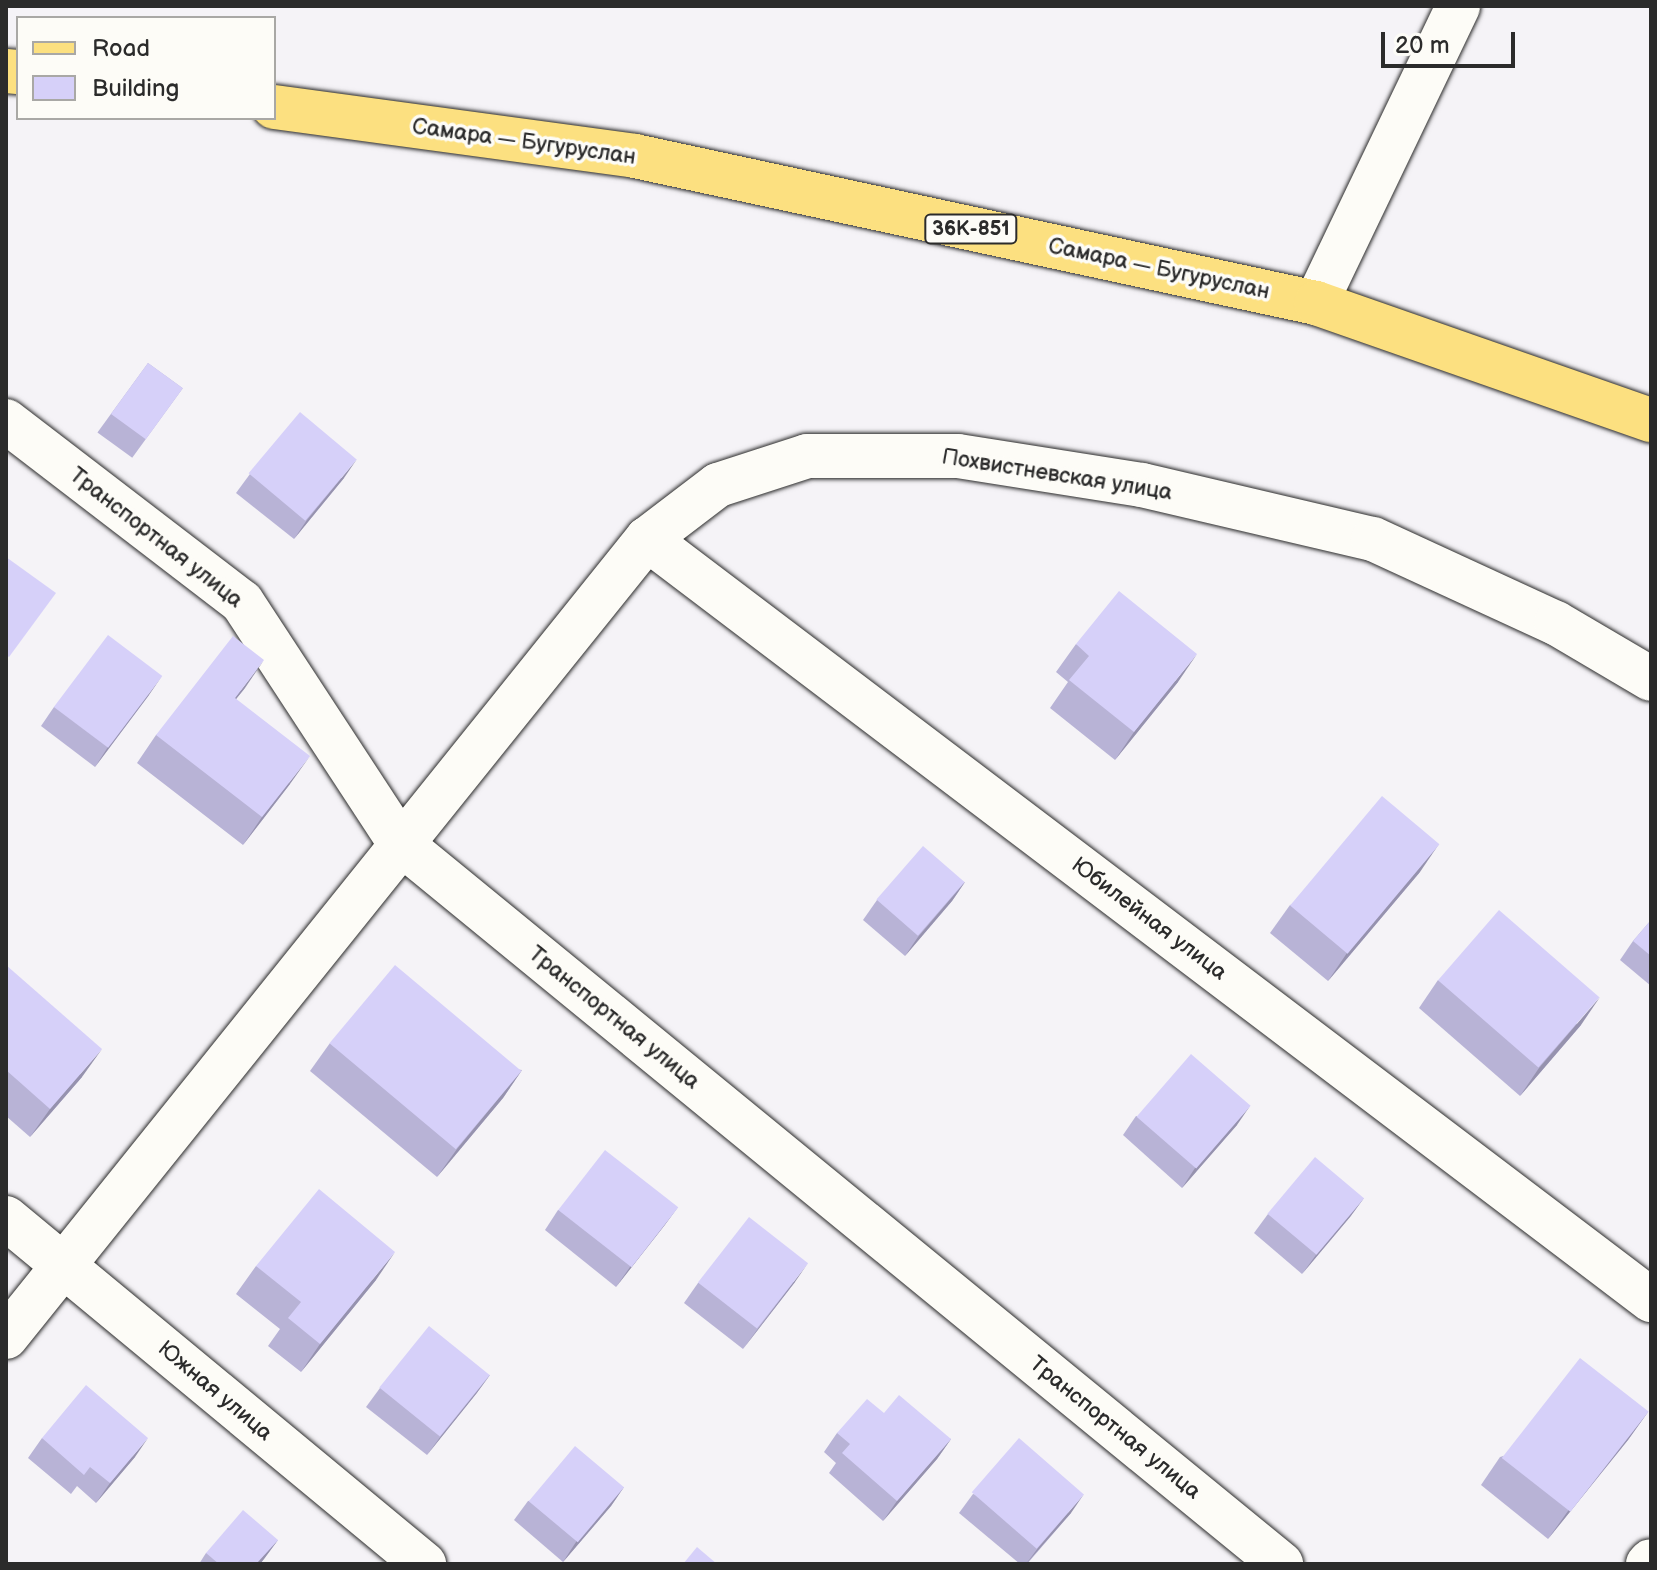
<!DOCTYPE html>
<html>
<head>
<meta charset="utf-8">
<style>
  body { margin:0 }
  #map { position:relative; width:1657px; height:1570px; overflow:hidden; background:#f5f3f7; font-family:"Balsamiq Sans",sans-serif }
  div>[style] { position:absolute }
  .roads { filter:drop-shadow(0 0 2px #2b2b2b) drop-shadow(0 0 2px #2b2b2b) }
  .minor>* { height:44px; margin:-22px; padding:0 22px; transform-origin:22px; border-radius:22px; background:#fdfcf7 }
  .major>* { height:44px; margin:-22px; padding:0 22px; transform-origin:22px; border-radius:22px; background:#fce080 }
  .wall>* { inset:0; background:#b8b3d6; transform-origin:0 0 }
  .shaded-wall>* { inset:0; background:#9692ae }
  .building>* { inset:0; background:#d6d0f9; transform-origin:0 0 }
  span { translate:-50% -50%; white-space:nowrap; text-align:center; line-height:1.15; -webkit-text-stroke:7px #fdfcf7; paint-order:stroke }
  .shield-label span { padding:2px 6px; background:#fdfcf7; border:2px solid; border-radius:6px; -webkit-text-stroke-width:0 }
  .shield-label { font-size:20px; color:#2b2b2b; font-weight:700 }
  .street-label { font-size:22px; color:#2b2b2b }
  .frame { position:absolute; inset:0; border:8px solid #2b2b2b; pointer-events:none }
  .legend { position:absolute; left:16px; top:16px; width:260px; height:104px; box-sizing:border-box; background:#fdfcf7; border:2px solid #a9a8a5; margin:0; padding:10px 14px; list-style:none; font-size:24px; color:#2b2b2b }
  .legend li { display:flex; align-items:center; gap:16px; height:40px }
  .legend b { width:40px; border:2px solid #a9a8a5 }
  .scale { position:absolute; left:1381px; top:32px; width:134px; height:36px; box-sizing:border-box; border:4px solid #2b2b2b; border-top:0; padding-left:10px; font-size:24px; line-height:28px; white-space:nowrap; color:#2b2b2b; -webkit-text-stroke:6px #fdfcf7; paint-order:stroke }
</style>
</head>
<body>
<div id="map">
  <div class="roads">
    <div class="minor">
      <i style="left:1316px;top:303px;width:329px;rotate:-64.4deg"></i>
      <i style="left:6px;top:421px;width:297px;rotate:37.5deg"></i>
      <i style="left:242px;top:602px;width:287px;rotate:56.8deg"></i>
      <i style="left:399px;top:842px;width:1140px;rotate:39.3deg"></i>
      <i style="left:647px;top:539px;width:1260px;rotate:37.16deg"></i>
      <i style="left:6px;top:1218px;width:543px;rotate:39.62deg"></i>
      <i style="left:6px;top:1337px;width:1024px;rotate:-51.23deg"></i>
      <i style="left:647px;top:539px;width:89px;rotate:-37.3deg"></i>
      <i style="left:718px;top:485px;width:94px;rotate:-18deg"></i>
      <i style="left:807px;top:456px;width:151px"></i>
      <i style="left:958px;top:456px;width:186px;rotate:9deg"></i>
      <i style="left:1142px;top:485px;width:237px;rotate:13.2deg"></i>
      <i style="left:1373px;top:539px;width:201px;rotate:24.7deg"></i>
      <i style="left:1556px;top:623px;width:110px;rotate:30.5deg"></i>
      <i style="left:1648px;top:1564px;width:4px;rotate:-45deg"></i>
    </div>
    <div class="major">
      <i style="left:6px;top:71px;width:12px;rotate:5deg"></i>
      <i style="left:274px;top:107px;width:364px;rotate:7.7deg"></i>
      <i style="left:635px;top:156px;width:697px;rotate:12.18deg"></i>
      <i style="left:1316px;top:303px;width:355px;rotate:19.3deg"></i>
    </div>
  </div>
  <div class="wall">
    <i style="left:148px;top:363px;width:43px;height:86px;rotate:36deg"></i>
    <i style="clip-path:polygon(250px 474px,344px 478px,294px 539px,236px 493px)"></i>
    <i style="clip-path:polygon(1076px 644px,1178px 682px,1115px 760px,1050px 708px,1068px 682px,1056px 672px)"></i>
    <i style="clip-path:polygon(245px 688px,236px 699px,290px 784px,243px 845px,137px 763px,156px 735px)"></i>
    <i style="clip-path:polygon(149px 695px,95px 767px,41px 726px,54px 707px)"></i>
    <i style="clip-path:polygon(1420px 872px,1328px 981px,1270px 933px,1290px 905px)"></i>
    <i style="clip-path:polygon(965px 882px,952px 901px,905px 956px,863px 920px,877px 900px)"></i>
    <i style="clip-path:polygon(1651px 920px,1651px 986px,1620px 960px,1633px 941px)"></i>
    <i style="clip-path:polygon(6px 965px,82px 1077px,30px 1137px,6px 1116px)"></i>
    <i style="clip-path:polygon(1438px 980px,1581px 1025px,1520px 1096px,1419px 1008px)"></i>
    <i style="clip-path:polygon(330px 1043px,522px 1070px,503px 1098px,437px 1177px,310px 1071px)"></i>
    <i style="clip-path:polygon(1136px 1116px,1237px 1125px,1182px 1188px,1123px 1135px)"></i>
    <i style="clip-path:polygon(1364px 1198px,1350px 1217px,1302px 1274px,1254px 1233px,1268px 1214px)"></i>
    <i style="clip-path:polygon(678px 1207px,664px 1226px,616px 1287px,545px 1230px,558px 1210px)"></i>
    <i style="clip-path:polygon(256px 1266px,376px 1280px,301px 1372px,268px 1346px,280px 1329px,236px 1294px)"></i>
    <i style="clip-path:polygon(795px 1282px,743px 1349px,684px 1303px,698px 1283px)"></i>
    <i style="clip-path:polygon(490px 1375px,476px 1394px,427px 1455px,366px 1407px,380px 1388px)"></i>
    <i style="clip-path:polygon(1648px 1412px,1628px 1440px,1548px 1539px,1481px 1485px,1500px 1457px)"></i>
    <i style="clip-path:polygon(884px 1413px,951px 1439px,937px 1459px,883px 1521px,829px 1473px,836px 1463px,824px 1452px,837px 1433px)"></i>
    <i style="clip-path:polygon(42px 1438px,135px 1457px,96px 1503px,77px 1486px,71px 1494px,28px 1458px)"></i>
    <i style="clip-path:polygon(624px 1487px,611px 1506px,563px 1562px,514px 1520px,528px 1501px)"></i>
    <i style="clip-path:polygon(973px 1494px,1071px 1513px,1027px 1564px,1020px 1564px,959px 1513px)"></i>
    <i style="clip-path:polygon(278px 1540px,260px 1564px,199px 1564px,206px 1553px)"></i>
  </div>
  <div class="shaded-wall">
    <i style="clip-path:polygon(357px 459px,344px 478px,294px 539px,307px 520px)"></i>
    <i style="clip-path:polygon(1197px 654px,1178px 682px,1115px 760px,1134px 732px)"></i>
    <i style="clip-path:polygon(264px 660px,245px 688px,215px 725px,235px 698px)"></i>
    <i style="clip-path:polygon(162px 676px,149px 695px,95px 767px,108px 747px)"></i>
    <i style="clip-path:polygon(310px 756px,290px 784px,243px 845px,262px 817px)"></i>
    <i style="clip-path:polygon(1439px 844px,1420px 872px,1328px 981px,1347px 953px)"></i>
    <i style="clip-path:polygon(965px 882px,952px 901px,905px 956px,918px 937px)"></i>
    <i style="clip-path:polygon(1600px 997px,1581px 1025px,1520px 1096px,1539px 1068px)"></i>
    <i style="clip-path:polygon(102px 1049px,82px 1077px,30px 1137px,50px 1109px)"></i>
    <i style="clip-path:polygon(522px 1070px,503px 1098px,437px 1177px,457px 1149px)"></i>
    <i style="clip-path:polygon(1250px 1106px,1237px 1125px,1182px 1188px,1195px 1168px)"></i>
    <i style="clip-path:polygon(1364px 1198px,1350px 1217px,1302px 1274px,1316px 1255px)"></i>
    <i style="clip-path:polygon(678px 1207px,664px 1226px,616px 1287px,630px 1267px)"></i>
    <i style="clip-path:polygon(395px 1252px,376px 1280px,301px 1372px,320px 1344px)"></i>
    <i style="clip-path:polygon(808px 1263px,795px 1282px,743px 1349px,757px 1330px)"></i>
    <i style="clip-path:polygon(490px 1375px,476px 1394px,427px 1455px,441px 1436px)"></i>
    <i style="clip-path:polygon(1648px 1412px,1628px 1440px,1548px 1539px,1568px 1511px)"></i>
    <i style="clip-path:polygon(148px 1438px,135px 1457px,96px 1503px,110px 1483px)"></i>
    <i style="clip-path:polygon(951px 1439px,937px 1459px,883px 1521px,897px 1501px)"></i>
    <i style="clip-path:polygon(624px 1487px,611px 1506px,563px 1562px,576px 1542px)"></i>
    <i style="clip-path:polygon(1084px 1494px,1071px 1513px,1026px 1564px,1038px 1548px)"></i>
    <i style="clip-path:polygon(278px 1540px,264px 1559px,260px 1564px,256px 1564px)"></i>
  </div>
  <div class="building">
    <i style="left:148px;top:363px;width:43px;height:63px;rotate:36deg"></i>
    <i style="left:300px;top:412px;width:74px;height:80px;rotate:40deg"></i>
    <i style="clip-path:polygon(6px 557px,56px 593px,9px 657px,6px 655px)"></i>
    <i style="clip-path:polygon(1119px 591px,1197px 654px,1134px 732px,1069px 680px,1089px 656px,1076px 644px)"></i>
    <i style="left:108px;top:635px;width:68px;height:90px;rotate:37deg"></i>
    <i style="clip-path:polygon(233px 636px,264px 660px,235px 698px,310px 756px,262px 817px,156px 735px)"></i>
    <i style="left:1382px;top:796px;width:75px;height:143px;rotate:40deg"></i>
    <i style="left:923px;top:846px;width:55px;height:71px;rotate:41deg"></i>
    <i style="left:1499px;top:910px;width:133px;height:93px;rotate:41deg"></i>
    <i style="clip-path:polygon(1651px 920px,1651px 956px,1633px 941px)"></i>
    <i style="clip-path:polygon(6px 965px,102px 1049px,50px 1109px,6px 1070px)"></i>
    <i style="left:395px;top:965px;width:165px;height:102px;rotate:40deg"></i>
    <i style="left:1191px;top:1054px;width:79px;height:83px;rotate:41deg"></i>
    <i style="left:605px;top:1150px;width:93px;height:76px;rotate:38deg"></i>
    <i style="left:1315px;top:1157px;width:64px;height:74px;rotate:40deg"></i>
    <i style="clip-path:polygon(319px 1189px,395px 1252px,320px 1344px,288px 1318px,301px 1302px,256px 1266px)"></i>
    <i style="left:749px;top:1217px;width:75px;height:83px;rotate:38deg"></i>
    <i style="left:429px;top:1326px;width:78px;height:79px;rotate:39deg"></i>
    <i style="left:1580px;top:1358px;width:87px;height:127px;rotate:38deg"></i>
    <i style="clip-path:polygon(86px 1385px,148px 1438px,110px 1483px,90px 1467px,84px 1475px,42px 1438px)"></i>
    <i style="clip-path:polygon(899px 1395px,951px 1439px,897px 1501px,842px 1453px,850px 1444px,837px 1433px,867px 1399px,884px 1413px)"></i>
    <i style="left:1019px;top:1438px;width:86px;height:72px;rotate:41deg"></i>
    <i style="left:575px;top:1446px;width:64px;height:72px;rotate:40deg"></i>
    <i style="clip-path:polygon(243px 1510px,278px 1540px,256px 1564px,219px 1564px,206px 1553px)"></i>
    <i style="clip-path:polygon(697px 1547px,717px 1564px,683px 1564px)"></i>
  </div>
  <div class="shield-label">
    <span style="left:971px;top:229px">36К-851</span>
  </div>
  <div class="street-label">
    <span style="left:524px;top:142px;rotate:8deg">Самара — Бугуруслан</span>
    <span style="left:1159px;top:269px;rotate:12deg">Самара — Бугуруслан</span>
    <span style="left:1057px;top:475px;rotate:9deg">Похвистневская улица</span>
    <span style="left:156px;top:538px;rotate:38deg">Транспортная улица</span>
    <span style="left:1149px;top:919px;rotate:37deg">Юбилейная улица</span>
    <span style="left:614px;top:1018px;rotate:39deg">Транспортная улица</span>
    <span style="left:215px;top:1391px;rotate:40deg">Южная улица</span>
    <span style="left:1115px;top:1428px;rotate:39deg">Транспортная улица</span>
  </div>
  <div class="frame"></div>
  <ul class="legend">
  <li><b style="height:10px;background:#fce080"></b>Road</li>
  <li><b style="height:22px;background:#d6d0f9"></b>Building</li>
  </ul>
  <div class="scale">20 m</div>
</div>
</body>
</html>
